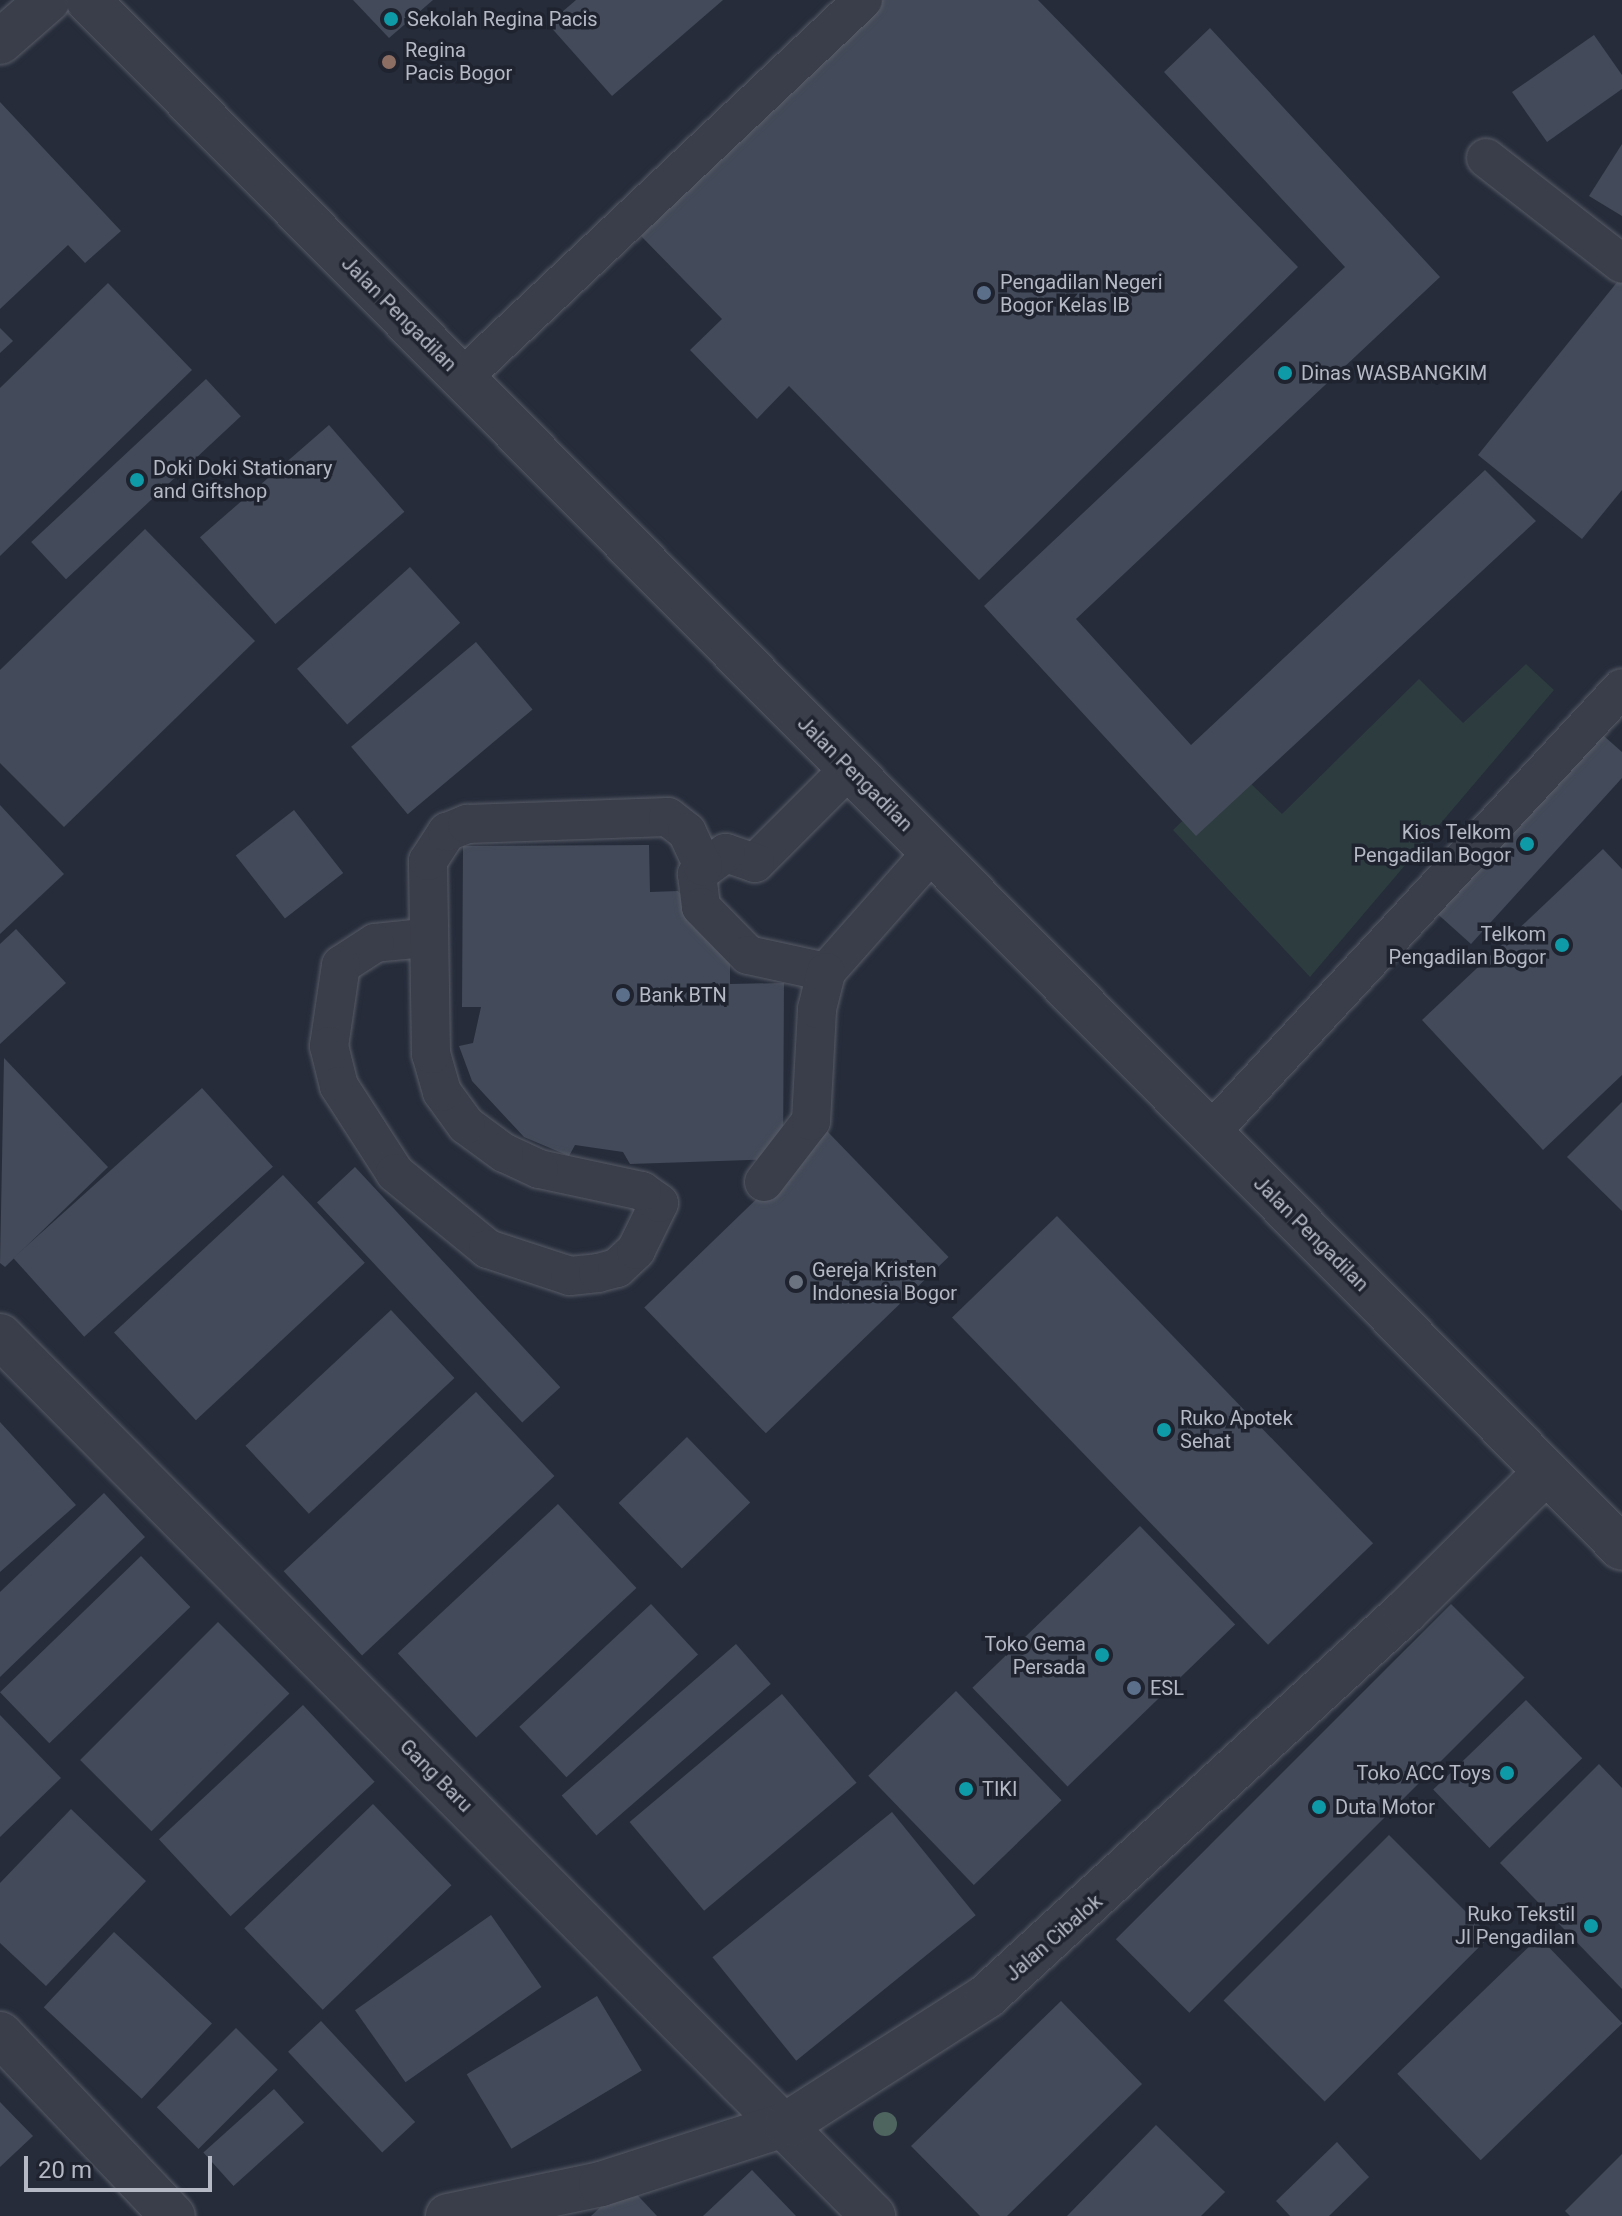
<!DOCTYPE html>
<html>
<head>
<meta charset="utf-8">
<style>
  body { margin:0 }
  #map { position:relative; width:1622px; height:2216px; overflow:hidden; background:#262c3a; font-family:Roboto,sans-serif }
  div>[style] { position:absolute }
  .green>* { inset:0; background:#2c3c3f }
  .building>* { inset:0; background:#434a59; transform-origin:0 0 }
  .roads { filter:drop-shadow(0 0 2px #585c68) drop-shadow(0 0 2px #585c68) }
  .service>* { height:38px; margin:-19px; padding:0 19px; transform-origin:19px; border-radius:19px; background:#3a3e4a }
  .minor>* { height:44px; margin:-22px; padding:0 22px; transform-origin:22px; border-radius:22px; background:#3a3e4a }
  .tertiary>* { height:44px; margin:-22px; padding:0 22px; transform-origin:22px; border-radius:22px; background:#3a3e4a }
  .trees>* { width:24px; height:24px; margin:-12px; border-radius:50%; background:#4e655f }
  .dots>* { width:22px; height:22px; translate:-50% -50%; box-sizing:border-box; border:4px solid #1f232f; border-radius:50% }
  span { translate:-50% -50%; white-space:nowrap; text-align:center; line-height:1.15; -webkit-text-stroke:7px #1f232f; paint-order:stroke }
  .poi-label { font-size:20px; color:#b5b9c6 }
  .left { translate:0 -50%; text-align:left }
  .right { translate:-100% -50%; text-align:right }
  .street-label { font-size:20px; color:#b5b9c6 }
  .scale { position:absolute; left:24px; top:2156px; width:188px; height:36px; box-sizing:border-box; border:4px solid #b5b9c6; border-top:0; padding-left:10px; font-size:24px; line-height:28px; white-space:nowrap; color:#b5b9c6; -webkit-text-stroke:6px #1f232f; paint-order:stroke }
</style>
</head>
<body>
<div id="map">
  <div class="green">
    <i style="clip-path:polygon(1526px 664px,1554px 690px,1310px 977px,1173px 830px,1236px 769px,1282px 814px,1419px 679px,1463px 723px)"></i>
  </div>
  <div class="building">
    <i style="clip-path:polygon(353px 0,433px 0,389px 38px)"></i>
    <i style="clip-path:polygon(576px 0,723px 0,612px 96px,548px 24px)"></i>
    <i style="clip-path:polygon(882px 0,1038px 0,1298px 267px,979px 580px,789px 386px,757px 419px,690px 350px,722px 319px,641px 236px)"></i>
    <i style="clip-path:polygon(1210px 28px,1440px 277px,1076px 619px,1191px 745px,1485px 470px,1536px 521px,1196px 836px,984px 606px,1345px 267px,1164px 72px)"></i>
    <i style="clip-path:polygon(1594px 35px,1622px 75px,1622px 89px,1547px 142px,1512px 92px)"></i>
    <i style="clip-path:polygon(0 102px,121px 231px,85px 263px,68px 245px,0 309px)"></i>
    <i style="clip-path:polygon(1622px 144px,1622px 216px,1589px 196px)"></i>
    <i style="clip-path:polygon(1622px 276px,1622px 490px,1582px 539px,1478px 455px)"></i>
    <i style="clip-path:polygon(108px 283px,192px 370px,0 556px,0 388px)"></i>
    <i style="clip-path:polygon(0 328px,13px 341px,0 353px)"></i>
    <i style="left:206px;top:379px;width:51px;height:239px;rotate:47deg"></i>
    <i style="left:329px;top:425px;width:115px;height:171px;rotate:49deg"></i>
    <i style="clip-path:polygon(145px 529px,255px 641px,64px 827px,0 763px,0 670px)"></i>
    <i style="left:410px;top:567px;width:75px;height:152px;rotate:48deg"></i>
    <i style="left:476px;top:642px;width:88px;height:163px;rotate:50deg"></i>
    <i style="clip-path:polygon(1596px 729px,1622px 752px,1622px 778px,1471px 944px,1432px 909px)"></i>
    <i style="clip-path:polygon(0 805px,64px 874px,0 934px)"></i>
    <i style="left:294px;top:810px;width:80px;height:74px;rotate:52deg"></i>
    <i style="clip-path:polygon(649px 845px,650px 892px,678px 891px,730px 949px,730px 984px,784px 983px,783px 1159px,630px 1164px,623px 1152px,575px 1145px,569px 1156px,524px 1137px,472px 1081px,459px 1046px,473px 1043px,481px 1007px,462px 1007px,463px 846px)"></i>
    <i style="clip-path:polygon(1603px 849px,1622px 869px,1622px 1075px,1543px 1150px,1422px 1020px)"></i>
    <i style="clip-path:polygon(16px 929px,66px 983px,0 1044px,0 944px)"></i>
    <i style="clip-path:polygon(4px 1058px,108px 1167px,5px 1267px,0 1263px)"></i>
    <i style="left:202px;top:1088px;width:106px;height:254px;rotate:48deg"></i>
    <i style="clip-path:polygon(1622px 1102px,1622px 1211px,1567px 1157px)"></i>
    <i style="left:827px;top:1131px;width:175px;height:254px;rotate:46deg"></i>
    <i style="left:355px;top:1167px;width:301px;height:52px;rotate:47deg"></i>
    <i style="left:283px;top:1175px;width:120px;height:231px;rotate:47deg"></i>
    <i style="left:1057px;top:1216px;width:455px;height:146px;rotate:46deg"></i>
    <i style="left:391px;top:1310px;width:93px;height:199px;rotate:47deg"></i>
    <i style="left:476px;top:1392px;width:115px;height:263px;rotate:47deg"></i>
    <i style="clip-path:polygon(0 1422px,76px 1505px,0 1572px)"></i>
    <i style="left:687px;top:1437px;width:91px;height:95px;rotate:46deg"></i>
    <i style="clip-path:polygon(104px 1493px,145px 1537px,0 1677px,0 1592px)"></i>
    <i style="left:558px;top:1504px;width:115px;height:219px;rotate:47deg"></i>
    <i style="left:1140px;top:1526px;width:137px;height:233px;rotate:46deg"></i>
    <i style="left:141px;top:1556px;width:71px;height:196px;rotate:46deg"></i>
    <i style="left:651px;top:1604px;width:69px;height:180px;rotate:47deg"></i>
    <i style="left:1451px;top:1604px;width:104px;height:474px;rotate:45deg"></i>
    <i style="left:218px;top:1622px;width:101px;height:195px;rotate:45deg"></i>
    <i style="left:736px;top:1644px;width:53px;height:231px;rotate:49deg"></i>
    <i style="left:956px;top:1691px;width:152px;height:122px;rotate:46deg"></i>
    <i style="left:782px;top:1694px;width:116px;height:199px;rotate:50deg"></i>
    <i style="left:1526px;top:1700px;width:81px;height:129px;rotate:46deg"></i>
    <i style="left:303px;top:1705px;width:105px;height:197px;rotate:47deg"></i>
    <i style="clip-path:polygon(0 1715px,61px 1778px,0 1837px)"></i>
    <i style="clip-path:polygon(1599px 1764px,1622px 1788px,1622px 1989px,1500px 1863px)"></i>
    <i style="left:373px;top:1804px;width:113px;height:179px;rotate:46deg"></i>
    <i style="clip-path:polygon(71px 1809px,146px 1881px,46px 1986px,0 1943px,0 1883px)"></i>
    <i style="left:892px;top:1812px;width:133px;height:231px;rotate:51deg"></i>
    <i style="left:1389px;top:1835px;width:143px;height:234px;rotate:45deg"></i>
    <i style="left:491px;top:1915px;width:88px;height:166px;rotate:55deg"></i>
    <i style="left:114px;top:1932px;width:134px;height:103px;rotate:43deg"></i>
    <i style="left:1539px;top:1937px;width:120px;height:197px;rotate:46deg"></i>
    <i style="left:597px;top:1996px;width:87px;height:152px;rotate:59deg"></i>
    <i style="clip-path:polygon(1061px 2001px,1142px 2084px,1007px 2216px,980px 2216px,911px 2146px)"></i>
    <i style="left:321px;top:2021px;width:138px;height:45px;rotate:47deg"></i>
    <i style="left:236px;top:2028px;width:59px;height:112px;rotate:45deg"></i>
    <i style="left:274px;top:2089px;width:45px;height:95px;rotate:48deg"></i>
    <i style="clip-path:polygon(0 2102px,33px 2136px,0 2167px)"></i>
    <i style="clip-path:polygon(1156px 2125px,1225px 2192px,1201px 2216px,1067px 2216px)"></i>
    <i style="clip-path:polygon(1337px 2142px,1369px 2177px,1329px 2216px,1290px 2216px,1276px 2201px)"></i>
    <i style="clip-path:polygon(1622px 2154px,1622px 2216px,1570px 2216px,1565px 2211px)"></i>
    <i style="clip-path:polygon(752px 2170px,796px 2216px,703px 2216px)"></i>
    <i style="clip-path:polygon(626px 2183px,657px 2216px,591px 2216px)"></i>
  </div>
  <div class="roads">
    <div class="service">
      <i style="left:1486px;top:158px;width:172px;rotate:37.9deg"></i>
      <i style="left:462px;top:378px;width:551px;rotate:-43.31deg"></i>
      <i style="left:849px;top:769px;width:133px;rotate:135deg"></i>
      <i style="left:755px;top:863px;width:31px;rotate:-161deg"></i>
      <i style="left:726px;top:853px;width:36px;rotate:144deg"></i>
      <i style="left:697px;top:874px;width:33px;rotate:83deg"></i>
      <i style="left:701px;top:907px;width:67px;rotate:45.6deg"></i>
      <i style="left:748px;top:955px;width:80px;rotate:12.3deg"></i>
      <i style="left:826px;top:972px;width:160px;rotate:-48.5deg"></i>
      <i style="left:424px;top:938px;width:49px;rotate:174.2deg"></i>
      <i style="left:375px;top:943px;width:40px;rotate:147.1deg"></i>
      <i style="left:341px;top:965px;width:82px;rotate:98.4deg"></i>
      <i style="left:329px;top:1046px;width:41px;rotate:76deg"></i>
      <i style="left:339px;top:1086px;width:103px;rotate:57.2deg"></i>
      <i style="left:395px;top:1173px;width:120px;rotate:39.3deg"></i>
      <i style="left:488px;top:1249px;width:86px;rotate:18.2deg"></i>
      <i style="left:570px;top:1276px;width:28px;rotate:-6deg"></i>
      <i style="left:598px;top:1273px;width:20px;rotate:-15deg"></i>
      <i style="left:617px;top:1268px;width:26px;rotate:-43deg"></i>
      <i style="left:636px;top:1250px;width:52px;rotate:-63.9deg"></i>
      <i style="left:659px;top:1203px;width:21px;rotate:-145deg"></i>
      <i style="left:642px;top:1191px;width:105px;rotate:-167.9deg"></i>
      <i style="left:539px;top:1169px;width:38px;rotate:-155deg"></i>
      <i style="left:504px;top:1153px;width:47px;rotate:-143.6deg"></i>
      <i style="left:466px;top:1125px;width:41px;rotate:-126deg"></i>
      <i style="left:442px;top:1092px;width:40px;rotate:-106deg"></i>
      <i style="left:431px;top:1054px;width:193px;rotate:-90.9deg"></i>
      <i style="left:428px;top:861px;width:35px;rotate:-57deg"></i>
      <i style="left:447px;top:832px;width:22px;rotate:-22deg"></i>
      <i style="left:467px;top:824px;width:201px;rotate:-2deg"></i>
      <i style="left:668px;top:817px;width:24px;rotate:38deg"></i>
      <i style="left:687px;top:832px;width:38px;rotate:65deg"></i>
      <i style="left:1210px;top:1133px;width:606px;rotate:-47.21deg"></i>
      <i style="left:764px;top:1182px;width:77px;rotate:-52.4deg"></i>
      <i style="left:811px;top:1121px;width:112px;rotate:-86.9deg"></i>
      <i style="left:817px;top:1009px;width:38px;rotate:-76deg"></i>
    </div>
    <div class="minor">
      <i style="left:0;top:42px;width:64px;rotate:-41.2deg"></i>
      <i style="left:0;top:1336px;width:1240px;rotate:45.23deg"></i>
      <i style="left:0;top:2034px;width:251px;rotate:46.5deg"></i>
      <i style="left:448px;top:2216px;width:156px;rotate:-11.8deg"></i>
      <i style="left:601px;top:2184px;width:195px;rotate:-17.9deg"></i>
      <i style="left:787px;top:2124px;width:237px;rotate:-32.6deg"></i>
      <i style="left:987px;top:1996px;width:568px;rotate:-42.57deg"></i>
      <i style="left:1405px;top:1612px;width:199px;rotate:-44.8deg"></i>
    </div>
    <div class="tertiary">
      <i style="left:88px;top:0;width:2179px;rotate:45.26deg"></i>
    </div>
  </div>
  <div class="trees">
    <i style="left:885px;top:2124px"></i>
  </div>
  <div class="dots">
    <i style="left:391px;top:19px;background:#0f9aa8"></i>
    <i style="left:389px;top:62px;background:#8d6e63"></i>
    <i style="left:984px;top:293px;background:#5c6f8a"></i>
    <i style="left:1285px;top:373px;background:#0f9aa8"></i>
    <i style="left:137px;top:480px;background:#0f9aa8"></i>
    <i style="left:1527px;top:844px;background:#0f9aa8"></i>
    <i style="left:1562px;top:945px;background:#0f9aa8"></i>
    <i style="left:623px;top:995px;background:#5c6f8a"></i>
    <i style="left:796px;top:1282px;background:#6b7280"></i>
    <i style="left:1164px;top:1430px;background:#0f9aa8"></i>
    <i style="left:1102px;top:1655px;background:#0f9aa8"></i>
    <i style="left:1134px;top:1688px;background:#5c6f8a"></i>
    <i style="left:1507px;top:1773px;background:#0f9aa8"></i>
    <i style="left:966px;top:1789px;background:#0f9aa8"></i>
    <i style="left:1319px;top:1807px;background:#0f9aa8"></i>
    <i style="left:1591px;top:1926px;background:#0f9aa8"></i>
  </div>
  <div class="poi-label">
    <span class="left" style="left:407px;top:19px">Sekolah Regina Pacis</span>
    <span class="left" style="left:405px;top:62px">Regina<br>Pacis Bogor</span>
    <span class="left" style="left:1000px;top:294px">Pengadilan Negeri<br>Bogor Kelas IB</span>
    <span class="left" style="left:1301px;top:373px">Dinas WASBANGKIM</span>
    <span class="left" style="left:153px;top:480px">Doki Doki Stationary<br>and Giftshop</span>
    <span class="right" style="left:1511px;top:844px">Kios Telkom<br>Pengadilan Bogor</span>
    <span class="right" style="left:1546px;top:946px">Telkom<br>Pengadilan Bogor</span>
    <span class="left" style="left:639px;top:995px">Bank BTN</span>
    <span class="left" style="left:812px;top:1282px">Gereja Kristen<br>Indonesia Bogor</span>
    <span class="left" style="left:1180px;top:1430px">Ruko Apotek<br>Sehat</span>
    <span class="right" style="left:1086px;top:1656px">Toko Gema<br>Persada</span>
    <span class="left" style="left:1150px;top:1688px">ESL</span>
    <span class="right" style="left:1491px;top:1773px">Toko ACC Toys</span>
    <span class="left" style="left:982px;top:1789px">TIKI</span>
    <span class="left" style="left:1335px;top:1807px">Duta Motor</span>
    <span class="right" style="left:1575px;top:1926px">Ruko Tekstil<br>Jl Pengadilan</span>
  </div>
  <div class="street-label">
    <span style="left:399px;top:314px;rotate:45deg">Jalan Pengadilan</span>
    <span style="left:855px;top:774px;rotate:45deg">Jalan Pengadilan</span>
    <span style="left:1311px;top:1234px;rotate:45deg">Jalan Pengadilan</span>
    <span style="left:436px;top:1776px;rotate:45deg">Gang Baru</span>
    <span style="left:1054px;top:1938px;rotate:-41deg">Jalan Cibalok</span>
  </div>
  <div class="scale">20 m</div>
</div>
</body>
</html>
